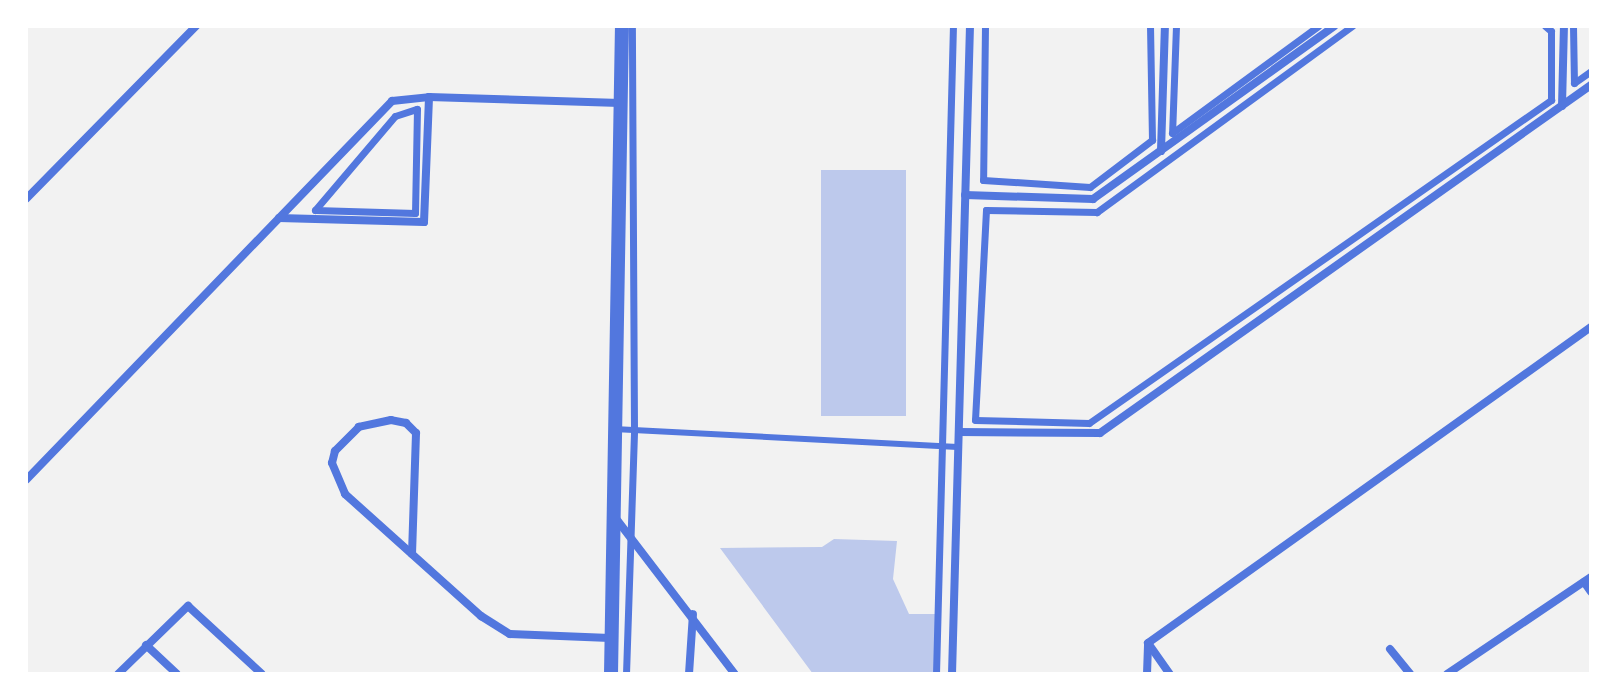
<!DOCTYPE html>
<html>
<head>
<meta charset="utf-8">
<style>
  body { margin:0 }
  #map { position:relative; width:1617px; height:700px; overflow:hidden; background:#f2f2f2; font-family:"Noto Sans",sans-serif }
  div>[style] { position:absolute }
  .building>* { inset:0; background:#bdc9ec; transform-origin:0 0 }
  .service>* { height:6px; margin:-3px; padding:0 3px; transform-origin:3px; border-radius:3px; background:#5277de }
  .pedestrian>* { height:7px; margin:-3.5px; padding:0 3.5px; transform-origin:3.5px; border-radius:3.5px; background:#5277de }
  .minor>* { height:8px; margin:-4px; padding:0 4px; transform-origin:4px; border-radius:4px; background:#5277de }
  .tertiary>* { height:14px; margin:-7px; padding:0 7px; transform-origin:7px; border-radius:7px; background:#5277de }
  span { translate:-50% -50%; white-space:nowrap; text-align:center; line-height:1.15; -webkit-text-stroke:6px #fff; paint-order:stroke }
  .frame { position:absolute; inset:0; border:28px solid #fff; pointer-events:none }
</style>
</head>
<body>
<div id="map">
  <div class="building">
    <i style="left:821px;top:170px;width:85px;height:246px"></i>
    <i style="clip-path:polygon(834px 539px,897px 541px,893px 579px,909px 614px,937px 614px,936px 674px,813px 674px,720px 548px,822px 547px)"></i>
  </div>
  <div class="service">
    <i style="left:614px;top:429px;width:344px;rotate:3deg"></i>
  </div>
  <div class="pedestrian">
    <i style="left:985px;top:26px;width:154px;rotate:90.7deg"></i>
    <i style="left:983px;top:180px;width:107px;rotate:3.7deg"></i>
    <i style="left:1090px;top:187px;width:78px;rotate:-37.2deg"></i>
    <i style="left:1152px;top:140px;width:114px;rotate:-91deg"></i>
    <i style="left:1176px;top:26px;width:107px;rotate:92.1deg"></i>
    <i style="left:1172px;top:133px;width:181px;rotate:-36.2deg"></i>
    <i style="left:1352px;top:26px;width:316px;rotate:143.9deg"></i>
    <i style="left:1097px;top:212px;width:111px;rotate:-179deg"></i>
    <i style="left:986px;top:210px;width:210px;rotate:93deg"></i>
    <i style="left:975px;top:420px;width:114px;rotate:1.5deg"></i>
    <i style="left:1089px;top:423px;width:564px;rotate:-34.96deg"></i>
    <i style="left:1551px;top:100px;width:69px;rotate:-90deg"></i>
    <i style="left:1551px;top:31px;width:8px;rotate:-140deg"></i>
    <i style="left:1573px;top:26px;width:57px;rotate:89deg"></i>
    <i style="left:1574px;top:83px;width:21px;rotate:-35deg"></i>
    <i style="left:417px;top:109px;width:104px;rotate:91.1deg"></i>
    <i style="left:415px;top:213px;width:100px;rotate:-178.3deg"></i>
    <i style="left:315px;top:210px;width:123px;rotate:-49.6deg"></i>
    <i style="left:395px;top:116px;width:23px;rotate:-18deg"></i>
    <i style="left:626px;top:674px;width:244px;rotate:-88.1deg"></i>
    <i style="left:634px;top:430px;width:404px;rotate:-90.3deg"></i>
    <i style="left:936px;top:674px;width:648px;rotate:-88.5deg"></i>
  </div>
  <div class="minor">
    <i style="left:1562px;top:106px;width:80px;rotate:-88.6deg"></i>
    <i style="left:1161px;top:151px;width:125px;rotate:-88.2deg"></i>
    <i style="left:965px;top:195px;width:128px;rotate:1.8deg"></i>
    <i style="left:1093px;top:199px;width:297px;rotate:-35.6deg"></i>
    <i style="left:26px;top:199px;width:243px;rotate:-45.5deg"></i>
    <i style="left:279px;top:218px;width:145px;rotate:1.6deg"></i>
    <i style="left:424px;top:222px;width:125px;rotate:-87.7deg"></i>
    <i style="left:959px;top:432px;width:141px;rotate:0.4deg"></i>
    <i style="left:1100px;top:433px;width:602px;rotate:-35.33deg"></i>
    <i style="left:26px;top:480px;width:527px;rotate:-46deg"></i>
    <i style="left:392px;top:101px;width:37px;rotate:-6deg"></i>
    <i style="left:429px;top:97px;width:191px;rotate:1.8deg"></i>
    <i style="left:614px;top:516px;width:199px;rotate:52.6deg"></i>
    <i style="left:412px;top:554px;width:121px;rotate:-88.1deg"></i>
    <i style="left:416px;top:433px;width:14px;rotate:-135deg"></i>
    <i style="left:406px;top:423px;width:15px;rotate:-169deg"></i>
    <i style="left:391px;top:420px;width:33px;rotate:168deg"></i>
    <i style="left:359px;top:427px;width:34px;rotate:135deg"></i>
    <i style="left:335px;top:451px;width:12px;rotate:104deg"></i>
    <i style="left:332px;top:463px;width:34px;rotate:67deg"></i>
    <i style="left:345px;top:494px;width:183px;rotate:41.9deg"></i>
    <i style="left:481px;top:616px;width:34px;rotate:32deg"></i>
    <i style="left:510px;top:634px;width:100px;rotate:2.3deg"></i>
    <i style="left:1584px;top:582px;width:12px;rotate:55deg"></i>
    <i style="left:1148px;top:643px;width:544px;rotate:-35.5deg"></i>
    <i style="left:1148px;top:643px;width:38px;rotate:55deg"></i>
    <i style="left:146px;top:645px;width:42px;rotate:43.1deg"></i>
    <i style="left:1390px;top:649px;width:32px;rotate:51deg"></i>
    <i style="left:118px;top:674px;width:98px;rotate:-44.2deg"></i>
    <i style="left:188px;top:606px;width:100px;rotate:42.6deg"></i>
    <i style="left:689px;top:674px;width:60px;rotate:-86.2deg"></i>
    <i style="left:952px;top:674px;width:648px;rotate:-88.41deg"></i>
    <i style="left:1147px;top:674px;width:30px;rotate:-88deg"></i>
    <i style="left:1447px;top:674px;width:174px;rotate:-34deg"></i>
  </div>
  <div class="tertiary">
    <i style="left:611px;top:674px;width:648px;rotate:-89.03deg"></i>
  </div>
  <div class="frame"></div>
</div>
</body>
</html>
